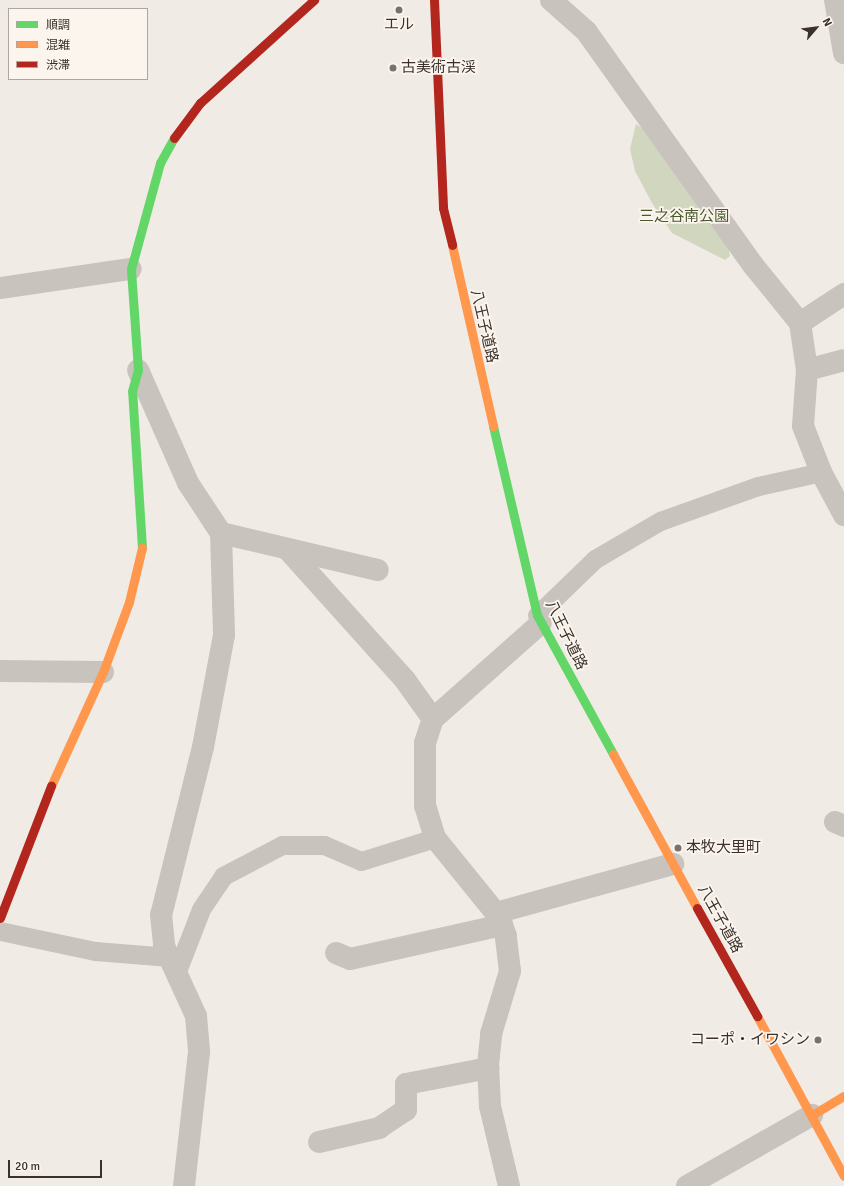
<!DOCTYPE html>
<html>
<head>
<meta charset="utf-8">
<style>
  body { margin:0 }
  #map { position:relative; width:844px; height:1186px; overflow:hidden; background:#f0ebe5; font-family:Signika,"Noto Sans JP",sans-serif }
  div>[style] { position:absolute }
  .green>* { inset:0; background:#d1d6bf }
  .lane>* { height:19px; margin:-9.5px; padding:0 9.5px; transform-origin:9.5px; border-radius:9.5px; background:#c9c3be }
  .street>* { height:22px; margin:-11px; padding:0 11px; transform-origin:11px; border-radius:11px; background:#c9c3be }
  .fast>* { height:9px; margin:-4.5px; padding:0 4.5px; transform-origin:4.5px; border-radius:4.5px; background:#63d668 }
  .slow>* { height:9px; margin:-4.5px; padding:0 4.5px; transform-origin:4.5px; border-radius:4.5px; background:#ff974d }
  .jam>* { height:9px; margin:-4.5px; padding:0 4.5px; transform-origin:4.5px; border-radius:4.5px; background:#b3261e }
  .dots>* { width:11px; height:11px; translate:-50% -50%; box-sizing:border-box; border:2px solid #fbf5ee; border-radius:50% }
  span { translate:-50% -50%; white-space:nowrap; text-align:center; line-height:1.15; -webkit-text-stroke:3.5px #fbf5ee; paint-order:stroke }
  .poi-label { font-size:15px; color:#3b302b }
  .left { translate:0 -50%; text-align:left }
  .right { translate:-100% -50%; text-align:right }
  .park-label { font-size:15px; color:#4a5a2e }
  .street-label { font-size:15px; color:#3b302b }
  .legend { position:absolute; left:8px; top:8px; width:140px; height:72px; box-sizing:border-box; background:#fbf5ee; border:1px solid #aea6a0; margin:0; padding:5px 7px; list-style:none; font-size:12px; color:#3b302b }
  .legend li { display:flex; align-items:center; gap:8px; height:20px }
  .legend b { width:20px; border:1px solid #aea6a0 }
  .north { position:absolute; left:796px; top:8px; width:40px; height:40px; -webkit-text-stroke:3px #fbf5ee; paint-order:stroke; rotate:62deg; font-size:11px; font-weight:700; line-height:16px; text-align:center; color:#3b302b }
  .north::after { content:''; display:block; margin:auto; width:14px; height:18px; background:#3b302b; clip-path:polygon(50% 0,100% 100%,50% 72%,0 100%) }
  .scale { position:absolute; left:8px; top:1160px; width:94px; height:18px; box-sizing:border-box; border:2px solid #3b302b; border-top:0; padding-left:5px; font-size:12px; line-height:14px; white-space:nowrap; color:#3b302b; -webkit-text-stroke:3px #fbf5ee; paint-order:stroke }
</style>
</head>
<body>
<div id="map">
  <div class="green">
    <i style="clip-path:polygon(636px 124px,645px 130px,728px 246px,730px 256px,725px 260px,672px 233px,652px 203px,635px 171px,630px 149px)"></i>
  </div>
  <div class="lane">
    <i style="left:537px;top:615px;width:81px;rotate:-44deg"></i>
    <i style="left:595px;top:559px;width:75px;rotate:-30.3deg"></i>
    <i style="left:660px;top:521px;width:104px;rotate:-19.7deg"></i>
    <i style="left:758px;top:486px;width:65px;rotate:-12.5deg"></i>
    <i style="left:0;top:931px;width:97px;rotate:11.9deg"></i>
    <i style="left:95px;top:951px;width:75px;rotate:4.6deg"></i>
    <i style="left:177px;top:971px;width:66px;rotate:-68.8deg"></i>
    <i style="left:201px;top:909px;width:40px;rotate:-56deg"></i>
    <i style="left:223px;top:876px;width:67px;rotate:-27.7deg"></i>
    <i style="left:282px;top:845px;width:42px"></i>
    <i style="left:324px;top:845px;width:40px;rotate:23.4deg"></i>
    <i style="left:361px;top:861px;width:77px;rotate:-17.3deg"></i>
  </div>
  <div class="street">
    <i style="left:551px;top:0;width:47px;rotate:41.5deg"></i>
    <i style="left:586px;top:31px;width:287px;rotate:54.5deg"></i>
    <i style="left:753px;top:265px;width:75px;rotate:51deg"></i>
    <i style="left:800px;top:323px;width:48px;rotate:81.5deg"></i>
    <i style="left:807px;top:370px;width:56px;rotate:94.1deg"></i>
    <i style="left:803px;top:426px;width:49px;rotate:68.6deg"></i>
    <i style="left:821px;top:472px;width:49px;rotate:61.9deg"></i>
    <i style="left:835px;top:0;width:54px;rotate:80.4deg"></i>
    <i style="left:0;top:288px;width:132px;rotate:-8.3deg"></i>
    <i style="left:800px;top:323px;width:53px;rotate:-33.4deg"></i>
    <i style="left:138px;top:370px;width:124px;rotate:66.1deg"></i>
    <i style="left:188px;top:483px;width:60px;rotate:56.6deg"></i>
    <i style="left:221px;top:533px;width:102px;rotate:88.3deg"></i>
    <i style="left:224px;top:635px;width:114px;rotate:100.6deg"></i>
    <i style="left:203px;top:747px;width:173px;rotate:104deg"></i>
    <i style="left:161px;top:915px;width:31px;rotate:84deg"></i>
    <i style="left:164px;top:946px;width:77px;rotate:65.4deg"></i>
    <i style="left:196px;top:1016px;width:36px;rotate:85deg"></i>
    <i style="left:199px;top:1052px;width:135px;rotate:96.4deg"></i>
    <i style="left:807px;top:370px;width:38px;rotate:-15deg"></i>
    <i style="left:221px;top:533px;width:161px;rotate:13.3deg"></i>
    <i style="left:289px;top:551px;width:173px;rotate:48deg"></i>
    <i style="left:405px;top:680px;width:48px;rotate:54.3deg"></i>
    <i style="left:0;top:671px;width:103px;rotate:0.6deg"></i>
    <i style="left:835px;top:822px;width:10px;rotate:24deg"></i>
    <i style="left:496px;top:913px;width:184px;rotate:-15.5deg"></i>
    <i style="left:336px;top:953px;width:15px;rotate:23deg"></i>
    <i style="left:350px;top:959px;width:156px;rotate:-12.6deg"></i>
    <i style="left:319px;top:1142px;width:62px;rotate:-13.1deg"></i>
    <i style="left:379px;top:1128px;width:32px;rotate:-34deg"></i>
    <i style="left:406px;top:1110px;width:26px;rotate:-90deg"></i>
    <i style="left:406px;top:1084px;width:84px;rotate:-11deg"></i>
    <i style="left:509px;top:1186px;width:82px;rotate:-103.4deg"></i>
    <i style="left:490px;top:1106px;width:41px;rotate:-92.8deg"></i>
    <i style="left:488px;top:1065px;width:31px;rotate:-84deg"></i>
    <i style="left:491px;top:1034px;width:66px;rotate:-73.2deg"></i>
    <i style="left:510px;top:971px;width:35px;rotate:-97deg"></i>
    <i style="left:506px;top:936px;width:20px;rotate:-110deg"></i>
    <i style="left:499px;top:917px;width:102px;rotate:-129deg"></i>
    <i style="left:435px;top:838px;width:34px;rotate:-107deg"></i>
    <i style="left:425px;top:806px;width:63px;rotate:-90deg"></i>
    <i style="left:425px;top:743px;width:25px;rotate:-72deg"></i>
    <i style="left:433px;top:719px;width:144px;rotate:-41.6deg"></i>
    <i style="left:687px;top:1186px;width:144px;rotate:-29.6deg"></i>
  </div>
  <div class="fast">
    <i style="left:493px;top:426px;width:194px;rotate:76.9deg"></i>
    <i style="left:537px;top:615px;width:158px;rotate:61.3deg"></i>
    <i style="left:142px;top:548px;width:157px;rotate:-93.6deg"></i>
    <i style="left:132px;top:391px;width:22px;rotate:-74deg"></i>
    <i style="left:138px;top:370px;width:101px;rotate:-94deg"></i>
    <i style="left:131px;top:269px;width:110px;rotate:-74.7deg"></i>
    <i style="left:160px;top:163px;width:29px;rotate:-61deg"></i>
  </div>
  <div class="slow">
    <i style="left:452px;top:245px;width:186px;rotate:77.2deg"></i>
    <i style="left:613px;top:754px;width:175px;rotate:61.4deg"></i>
    <i style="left:51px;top:786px;width:125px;rotate:-65.5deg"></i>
    <i style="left:103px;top:672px;width:75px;rotate:-69.6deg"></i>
    <i style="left:129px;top:602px;width:56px;rotate:-76.5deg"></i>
    <i style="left:757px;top:1016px;width:182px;rotate:61.5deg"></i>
    <i style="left:812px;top:1115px;width:37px;rotate:-31deg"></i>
  </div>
  <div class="jam">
    <i style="left:434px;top:0;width:208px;rotate:87.5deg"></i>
    <i style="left:443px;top:208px;width:38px;rotate:76deg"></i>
    <i style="left:174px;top:138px;width:44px;rotate:-53.4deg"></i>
    <i style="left:200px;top:103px;width:154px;rotate:-42.1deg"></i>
    <i style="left:697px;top:908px;width:124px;rotate:60.9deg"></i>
    <i style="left:0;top:918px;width:142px;rotate:-68.9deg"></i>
  </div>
  <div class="dots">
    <i style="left:399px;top:10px;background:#7a716c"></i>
    <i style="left:393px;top:68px;background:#7a716c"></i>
    <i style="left:678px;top:848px;background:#7a716c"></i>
    <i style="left:818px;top:1040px;background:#7a716c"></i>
  </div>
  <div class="poi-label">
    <span style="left:399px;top:25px">エル</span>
    <span class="left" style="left:401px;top:68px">古美術古渓</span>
    <span class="left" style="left:686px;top:848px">本牧大里町</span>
    <span class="right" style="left:810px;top:1040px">コーポ・イワシン</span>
  </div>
  <div class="park-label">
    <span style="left:684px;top:217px">三之谷南公園</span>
  </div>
  <div class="street-label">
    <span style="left:484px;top:326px;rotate:77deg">八王子道路</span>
    <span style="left:566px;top:635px;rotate:64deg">八王子道路</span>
    <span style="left:720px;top:919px;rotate:61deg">八王子道路</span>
  </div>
  <ul class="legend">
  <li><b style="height:5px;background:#63d668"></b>順調</li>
  <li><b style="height:5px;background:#ff974d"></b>混雑</li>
  <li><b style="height:5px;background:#b3261e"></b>渋滞</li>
  </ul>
  <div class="north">N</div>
  <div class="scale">20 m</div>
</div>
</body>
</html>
